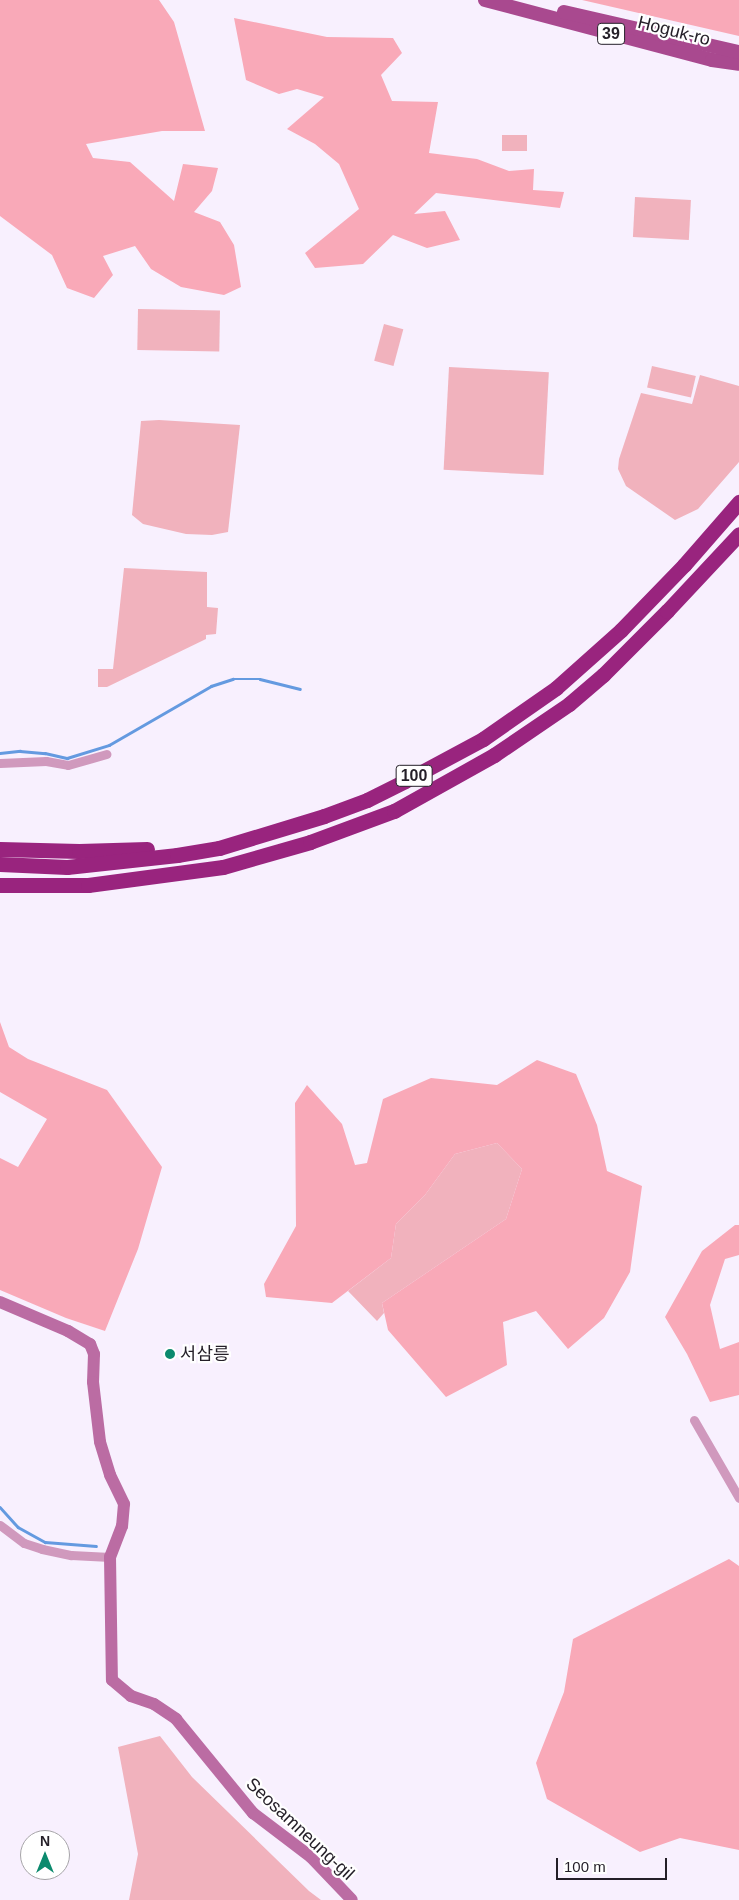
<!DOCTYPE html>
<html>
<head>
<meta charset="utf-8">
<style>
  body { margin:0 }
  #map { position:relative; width:739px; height:1900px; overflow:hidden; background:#f8f0fe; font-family:Arial,"Noto Sans KR",sans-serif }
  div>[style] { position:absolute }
  .green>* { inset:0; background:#f1b2bd; transform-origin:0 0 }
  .forest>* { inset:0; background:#f9a9b8 }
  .stream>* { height:2.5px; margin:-1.25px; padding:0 1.25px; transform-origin:1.25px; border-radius:1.25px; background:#649ae0 }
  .street>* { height:9px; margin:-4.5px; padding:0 4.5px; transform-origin:4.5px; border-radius:4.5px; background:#d099bd }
  .secondary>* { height:12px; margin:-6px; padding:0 6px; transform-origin:6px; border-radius:6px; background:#bb6ca3 }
  .primary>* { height:14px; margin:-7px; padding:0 7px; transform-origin:7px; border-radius:7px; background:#a9498f }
  .highway>* { height:15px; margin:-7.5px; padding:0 7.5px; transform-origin:7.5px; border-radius:7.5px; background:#99247e }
  .dots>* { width:14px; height:14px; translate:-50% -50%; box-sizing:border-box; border:2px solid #fff; border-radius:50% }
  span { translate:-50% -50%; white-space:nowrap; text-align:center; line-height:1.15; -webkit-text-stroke:4.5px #fff; paint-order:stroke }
  .shield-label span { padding:1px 4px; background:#fff; border:1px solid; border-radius:4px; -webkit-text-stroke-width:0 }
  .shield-label { font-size:16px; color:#241f28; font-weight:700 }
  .street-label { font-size:18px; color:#241f28 }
  .poi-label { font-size:18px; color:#241f28 }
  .left { translate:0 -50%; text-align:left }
  .north { position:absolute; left:20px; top:1830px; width:50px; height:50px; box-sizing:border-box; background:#fff; border:1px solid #a7a5a9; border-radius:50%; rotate:0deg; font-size:14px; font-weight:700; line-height:20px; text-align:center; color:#241f28 }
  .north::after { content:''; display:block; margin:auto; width:18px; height:22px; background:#0c8a6e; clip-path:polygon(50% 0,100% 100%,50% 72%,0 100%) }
  .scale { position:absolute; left:556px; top:1858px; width:111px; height:22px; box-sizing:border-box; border:2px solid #241f28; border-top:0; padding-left:6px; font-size:15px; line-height:18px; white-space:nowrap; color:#241f28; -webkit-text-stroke:4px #fff; paint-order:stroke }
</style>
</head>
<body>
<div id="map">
  <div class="green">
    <i style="left:502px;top:135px;width:25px;height:16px"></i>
    <i style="left:635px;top:197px;width:56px;height:40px;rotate:3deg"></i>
    <i style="left:138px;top:309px;width:82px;height:41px;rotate:1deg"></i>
    <i style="left:384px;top:324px;width:20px;height:38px;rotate:15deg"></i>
    <i style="left:652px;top:366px;width:45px;height:22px;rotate:13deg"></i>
    <i style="left:449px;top:367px;width:100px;height:103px;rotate:3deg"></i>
    <i style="clip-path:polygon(700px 375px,739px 386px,739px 462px,698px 509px,675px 520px,626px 486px,618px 469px,619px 459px,641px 393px,692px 404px)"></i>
    <i style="clip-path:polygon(159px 420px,240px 425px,228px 532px,212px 535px,186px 534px,143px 524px,132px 515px,141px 421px)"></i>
    <i style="clip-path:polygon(124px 568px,207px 572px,207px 607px,218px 608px,216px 634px,206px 635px,206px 639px,107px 687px,98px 687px,98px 669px,113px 669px)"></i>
    <i style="clip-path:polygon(497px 1143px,522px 1169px,506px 1219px,382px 1303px,384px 1313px,377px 1321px,348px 1291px,391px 1258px,396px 1224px,425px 1195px,455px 1154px)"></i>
    <i style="clip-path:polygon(160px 1736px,192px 1777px,309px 1891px,321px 1900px,129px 1900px,138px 1854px,118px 1747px)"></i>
  </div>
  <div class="forest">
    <i style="clip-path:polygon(0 0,159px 0,174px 22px,205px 131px,162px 131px,86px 144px,93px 158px,130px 162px,174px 201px,183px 164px,218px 168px,212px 191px,194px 212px,220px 222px,234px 245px,241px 287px,224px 295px,181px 287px,151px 269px,135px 246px,103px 256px,113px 275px,94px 298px,67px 288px,52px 255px,0 216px)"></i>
    <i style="clip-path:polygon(582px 0,739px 0,739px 36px)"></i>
    <i style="clip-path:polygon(234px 18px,327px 37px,393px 38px,402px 53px,381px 75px,392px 101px,438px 102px,429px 153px,477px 159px,509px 171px,534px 169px,533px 190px,564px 192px,560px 208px,436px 193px,414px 214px,445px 211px,460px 240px,427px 248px,393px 235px,363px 264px,315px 268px,305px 253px,359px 209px,339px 164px,315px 144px,287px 129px,324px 97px,297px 89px,279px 94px,246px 80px)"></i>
    <i style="clip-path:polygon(0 1022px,9px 1047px,28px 1059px,107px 1090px,162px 1167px,138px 1249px,105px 1331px,66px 1318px,0 1290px,0 1158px,18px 1167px,47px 1119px,0 1092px)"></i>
    <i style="clip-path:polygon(537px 1060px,576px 1074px,597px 1125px,607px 1171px,642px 1186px,630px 1272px,604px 1318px,568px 1349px,536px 1311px,503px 1322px,507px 1365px,446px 1397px,388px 1330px,382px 1303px,506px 1219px,522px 1169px,497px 1143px,455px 1154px,425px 1195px,396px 1224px,391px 1258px,332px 1303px,266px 1297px,264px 1284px,296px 1226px,295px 1103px,307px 1085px,342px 1124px,355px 1165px,367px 1163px,383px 1099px,431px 1078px,497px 1085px)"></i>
    <i style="clip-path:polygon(735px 1225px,739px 1225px,739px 1255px,725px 1259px,710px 1305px,720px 1349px,739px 1342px,739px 1395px,710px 1402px,687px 1354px,665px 1317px,702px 1251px)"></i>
    <i style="clip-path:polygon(729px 1559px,739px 1566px,739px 1850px,680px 1838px,640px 1852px,547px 1799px,536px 1763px,564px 1692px,573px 1639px)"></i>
  </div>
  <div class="stream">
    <i style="left:0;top:753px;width:20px;rotate:-6deg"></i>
    <i style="left:20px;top:751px;width:25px;rotate:5deg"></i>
    <i style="left:45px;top:753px;width:23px;rotate:13deg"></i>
    <i style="left:67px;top:758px;width:44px;rotate:-17.2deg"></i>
    <i style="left:109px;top:745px;width:118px;rotate:-30deg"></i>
    <i style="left:211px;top:686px;width:23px;rotate:-18deg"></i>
    <i style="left:233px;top:679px;width:27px"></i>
    <i style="left:260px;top:679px;width:41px;rotate:14deg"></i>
    <i style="left:0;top:1507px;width:27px;rotate:48deg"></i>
    <i style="left:18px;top:1527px;width:31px;rotate:29deg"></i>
    <i style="left:45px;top:1542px;width:51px;rotate:4.5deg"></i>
  </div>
  <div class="street">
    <i style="left:0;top:763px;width:46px;rotate:-2.5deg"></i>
    <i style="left:46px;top:761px;width:22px;rotate:10deg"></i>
    <i style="left:68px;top:765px;width:40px;rotate:-16deg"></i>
    <i style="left:694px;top:1420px;width:90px;rotate:60deg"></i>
    <i style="left:0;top:1525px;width:30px;rotate:37deg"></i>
    <i style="left:24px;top:1543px;width:19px;rotate:18deg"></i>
    <i style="left:42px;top:1549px;width:30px;rotate:12deg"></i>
    <i style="left:71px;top:1555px;width:39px;rotate:3deg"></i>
  </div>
  <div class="secondary">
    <i style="left:0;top:1302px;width:74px;rotate:23.1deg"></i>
    <i style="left:68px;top:1331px;width:26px;rotate:31deg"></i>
    <i style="left:90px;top:1344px;width:11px;rotate:68deg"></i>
    <i style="left:94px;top:1354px;width:28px;rotate:92deg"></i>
    <i style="left:93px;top:1382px;width:60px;rotate:83.3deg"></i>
    <i style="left:100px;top:1442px;width:34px;rotate:73deg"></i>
    <i style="left:110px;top:1475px;width:32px;rotate:64deg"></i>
    <i style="left:124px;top:1504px;width:22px;rotate:95deg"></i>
    <i style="left:122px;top:1526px;width:33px;rotate:111deg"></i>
    <i style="left:110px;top:1557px;width:123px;rotate:89.1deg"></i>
    <i style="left:112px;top:1680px;width:25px;rotate:40deg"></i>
    <i style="left:131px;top:1696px;width:24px;rotate:19deg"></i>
    <i style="left:154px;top:1704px;width:27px;rotate:34deg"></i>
    <i style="left:176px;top:1719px;width:122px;rotate:50.7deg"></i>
    <i style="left:253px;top:1813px;width:73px;rotate:37.2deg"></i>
    <i style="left:311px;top:1857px;width:59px;rotate:46.4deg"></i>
  </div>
  <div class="primary">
    <i style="left:485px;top:0;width:235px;rotate:14.8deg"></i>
    <i style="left:712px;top:60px;width:27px;rotate:8deg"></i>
    <i style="left:564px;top:12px;width:180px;rotate:12.9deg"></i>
  </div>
  <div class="highway">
    <i style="left:0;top:849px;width:79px;rotate:1.5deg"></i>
    <i style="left:79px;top:851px;width:68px;rotate:-1.7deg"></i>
    <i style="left:0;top:864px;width:67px;rotate:2.6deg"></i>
    <i style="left:67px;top:867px;width:111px;rotate:-6.2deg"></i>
    <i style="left:177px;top:855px;width:43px;rotate:-9.5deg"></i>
    <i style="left:219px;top:848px;width:110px;rotate:-16.9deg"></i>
    <i style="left:324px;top:816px;width:46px;rotate:-20.4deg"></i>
    <i style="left:367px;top:800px;width:42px;rotate:-26.6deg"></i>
    <i style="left:405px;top:781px;width:89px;rotate:-28.3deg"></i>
    <i style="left:483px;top:739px;width:89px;rotate:-34.9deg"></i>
    <i style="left:556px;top:688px;width:87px;rotate:-41.7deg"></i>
    <i style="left:621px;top:630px;width:91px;rotate:-45.9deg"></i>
    <i style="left:684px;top:565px;width:84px;rotate:-48.9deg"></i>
    <i style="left:0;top:885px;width:88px"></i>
    <i style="left:88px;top:885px;width:136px;rotate:-7.6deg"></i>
    <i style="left:223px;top:867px;width:91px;rotate:-16deg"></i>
    <i style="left:310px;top:842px;width:90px;rotate:-20.3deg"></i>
    <i style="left:394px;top:811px;width:115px;rotate:-29.2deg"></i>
    <i style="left:494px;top:755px;width:91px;rotate:-34.2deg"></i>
    <i style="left:569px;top:704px;width:45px;rotate:-40.5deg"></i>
    <i style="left:603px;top:675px;width:91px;rotate:-45deg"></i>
    <i style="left:667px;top:611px;width:105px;rotate:-46.9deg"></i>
  </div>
  <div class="dots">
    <i style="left:170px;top:1354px;background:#0c8a6e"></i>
  </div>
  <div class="shield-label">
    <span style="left:611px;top:34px">39</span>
    <span style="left:414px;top:776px">100</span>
  </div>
  <div class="street-label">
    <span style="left:674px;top:31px;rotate:14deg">Hoguk-ro</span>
    <span style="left:300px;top:1829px;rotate:43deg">Seosamneung-gil</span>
  </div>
  <div class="poi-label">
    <span class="left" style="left:180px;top:1354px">서삼릉</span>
  </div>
  <div class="north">N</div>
  <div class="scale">100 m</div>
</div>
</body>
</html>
